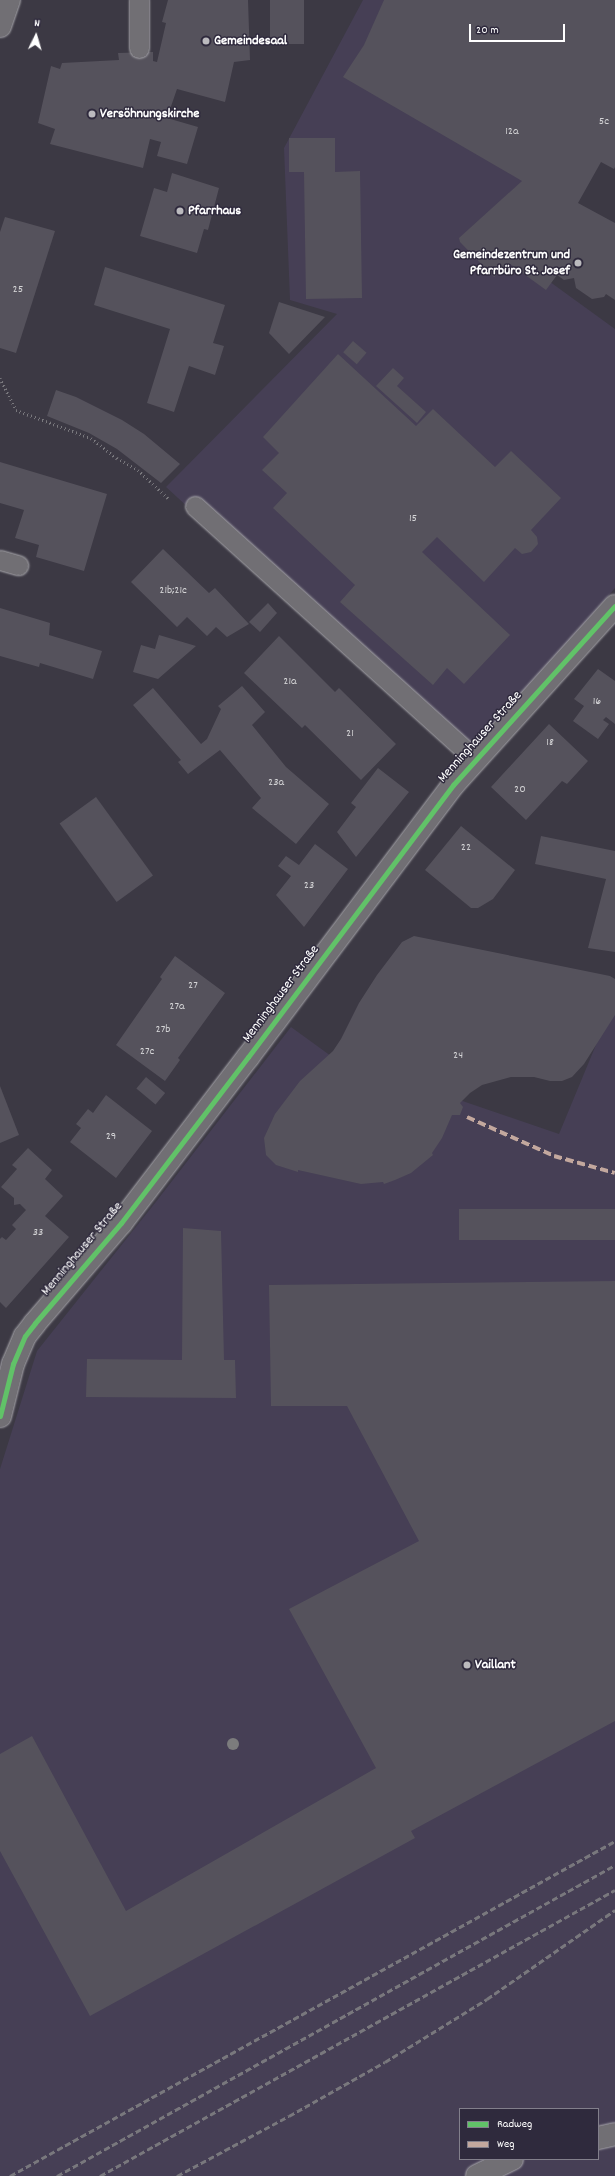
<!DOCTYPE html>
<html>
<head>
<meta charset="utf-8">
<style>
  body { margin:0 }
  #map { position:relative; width:615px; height:2176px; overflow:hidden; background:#3c3944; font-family:Dekko,sans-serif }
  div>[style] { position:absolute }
  .built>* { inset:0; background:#463f55 }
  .building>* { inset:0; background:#55525c; transform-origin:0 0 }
  .path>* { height:2.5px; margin-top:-1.25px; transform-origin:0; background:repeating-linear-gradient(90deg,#79787d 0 1px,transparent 0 4px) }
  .roads { filter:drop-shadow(0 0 1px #a7a6ab) drop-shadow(0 0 1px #a7a6ab) }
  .lane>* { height:19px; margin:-9.5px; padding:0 9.5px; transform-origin:9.5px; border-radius:9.5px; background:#716f74 }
  .street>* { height:22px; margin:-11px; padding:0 11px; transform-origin:11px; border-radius:11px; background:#716f74 }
  .secondary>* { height:22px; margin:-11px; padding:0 11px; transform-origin:11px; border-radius:11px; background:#716f74 }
  .rail>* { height:3px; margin-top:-1.5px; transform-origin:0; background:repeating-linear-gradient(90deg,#79787d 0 6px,transparent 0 9px) }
  .quiet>* { height:4px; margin-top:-2px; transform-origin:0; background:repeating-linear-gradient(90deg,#c3a89e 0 8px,transparent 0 12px) }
  .cycleway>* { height:5px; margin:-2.5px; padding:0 2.5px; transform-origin:2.5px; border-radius:2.5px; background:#61c268 }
  .trees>* { width:12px; height:12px; margin:-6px; border-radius:50%; background:#7c7c7d }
  .dots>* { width:11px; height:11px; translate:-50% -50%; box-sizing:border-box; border:2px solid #2f2a3d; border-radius:50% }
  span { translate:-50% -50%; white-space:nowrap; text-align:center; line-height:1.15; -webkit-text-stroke:3px #2f2a3d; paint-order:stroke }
  .number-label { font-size:12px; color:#d4d4d6 }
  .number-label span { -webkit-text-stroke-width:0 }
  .poi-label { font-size:14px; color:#fff; font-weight:700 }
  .left { translate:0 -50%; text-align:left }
  .right { translate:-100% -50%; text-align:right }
  .street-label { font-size:14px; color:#fff }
  .legend { position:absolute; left:459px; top:2108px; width:140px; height:52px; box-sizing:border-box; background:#2f2a3d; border:1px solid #827f8b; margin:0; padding:5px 7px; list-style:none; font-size:12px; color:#fff }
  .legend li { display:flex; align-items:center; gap:8px; height:20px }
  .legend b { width:20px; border:1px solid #827f8b }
  .north { position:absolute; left:16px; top:16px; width:40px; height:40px; -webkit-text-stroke:3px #2f2a3d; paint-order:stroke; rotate:5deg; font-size:11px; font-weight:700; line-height:16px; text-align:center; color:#fff }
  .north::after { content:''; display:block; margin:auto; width:14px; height:18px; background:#fff; clip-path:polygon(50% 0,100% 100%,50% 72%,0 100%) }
  .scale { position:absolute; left:469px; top:24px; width:96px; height:18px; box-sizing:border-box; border:2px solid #fff; border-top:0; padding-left:5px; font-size:12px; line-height:14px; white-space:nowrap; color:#fff; -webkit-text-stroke:3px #2f2a3d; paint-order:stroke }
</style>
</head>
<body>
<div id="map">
  <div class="built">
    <i style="clip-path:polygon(363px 0,615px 0,535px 271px,615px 329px,615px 588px,465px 761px,166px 487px,337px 314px,290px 300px,284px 148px)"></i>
    <i style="clip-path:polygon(evenodd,615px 999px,615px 2176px,0 2176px,0 1469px,37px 1351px,155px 1203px,291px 1027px,331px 1056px,559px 1134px,615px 999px,460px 2109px,598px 2109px,598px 2159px,460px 2159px,460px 2109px)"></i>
  </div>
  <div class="building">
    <i style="clip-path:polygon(168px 0,248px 0,250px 60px,234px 62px,225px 102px,177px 89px,167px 118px,198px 127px,187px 164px,157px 156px,161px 142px,150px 139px,143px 168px,50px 144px,55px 129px,38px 123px,51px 66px,60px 69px,62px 63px,119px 60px,118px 53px,153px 52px,153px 61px,157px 62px,166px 23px,162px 22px)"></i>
    <i style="left:270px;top:0;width:34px;height:44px"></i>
    <i style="clip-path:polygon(384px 0,615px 0,615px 167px,614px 169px,601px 162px,578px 203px,615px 223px,615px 300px,606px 294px,604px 297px,592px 299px,576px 288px,574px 278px,564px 280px,557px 275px,546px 290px,510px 264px,494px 277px,460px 242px,459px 238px,522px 181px,343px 77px,364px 45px)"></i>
    <i style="clip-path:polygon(289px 138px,335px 138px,335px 172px,360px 171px,362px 298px,306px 299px,304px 172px,289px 172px)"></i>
    <i style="clip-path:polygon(172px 173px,219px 188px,208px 230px,204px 229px,197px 253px,140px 236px,154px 188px,167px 192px)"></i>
    <i style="clip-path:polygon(5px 217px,55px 231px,16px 353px,0 348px,0 232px)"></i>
    <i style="clip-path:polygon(105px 267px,225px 305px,213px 343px,224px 346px,215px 375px,189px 366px,174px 412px,147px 403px,170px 329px,94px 305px)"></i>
    <i style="clip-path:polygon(279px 302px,325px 317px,289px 354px,269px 333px)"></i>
    <i style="left:353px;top:341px;width:18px;height:15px;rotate:41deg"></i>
    <i style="clip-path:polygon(338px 354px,416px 426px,433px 409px,495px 467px,511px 451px,561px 498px,531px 530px,537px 537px,538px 544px,531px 552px,522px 554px,515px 548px,484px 582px,437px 537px,422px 552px,510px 635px,464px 684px,447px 668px,433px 685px,340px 602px,355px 585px,273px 508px,287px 493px,262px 470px,279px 453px,263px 437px)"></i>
    <i style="clip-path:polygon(393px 368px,404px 378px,397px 386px,426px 412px,417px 423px,376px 386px)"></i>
    <i style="clip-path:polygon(56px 390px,76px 397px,122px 420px,144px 434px,180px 464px,161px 483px,117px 449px,89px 433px,47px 416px)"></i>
    <i style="clip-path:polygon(0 462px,107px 494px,84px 571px,36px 557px,39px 545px,15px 538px,24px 510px,0 503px)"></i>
    <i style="clip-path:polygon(163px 549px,209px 593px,215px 588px,249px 624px,227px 637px,216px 627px,207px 636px,187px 617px,177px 627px,131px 582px)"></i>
    <i style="clip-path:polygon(268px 603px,277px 613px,260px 632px,249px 622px)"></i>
    <i style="clip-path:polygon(0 608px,50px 623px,49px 635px,102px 651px,93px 679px,40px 663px,39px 667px,0 656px)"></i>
    <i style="clip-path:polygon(159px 635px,196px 646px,158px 679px,133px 672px,141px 645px,155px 649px)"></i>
    <i style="clip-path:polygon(279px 636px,335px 692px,339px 688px,396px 744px,361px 780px,305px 725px,302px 728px,244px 673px)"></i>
    <i style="clip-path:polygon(598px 669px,615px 681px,615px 724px,606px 717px,603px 720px,609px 724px,598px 739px,573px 721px,584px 706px,574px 699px)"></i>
    <i style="clip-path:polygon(242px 686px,265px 712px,252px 725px,286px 767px,329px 804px,296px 844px,252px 808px,261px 798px,220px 750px,188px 774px,178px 762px,181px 760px,133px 705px,153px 688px,201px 744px,207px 739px,221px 709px,218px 706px)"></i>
    <i style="clip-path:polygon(549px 724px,588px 761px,567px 784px,562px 781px,526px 820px,491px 787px)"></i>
    <i style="clip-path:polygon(378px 768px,409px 792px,356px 857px,337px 832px,356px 807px,351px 803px)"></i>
    <i style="left:96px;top:797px;width:97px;height:45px;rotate:54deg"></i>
    <i style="clip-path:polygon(461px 826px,515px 870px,493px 899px,478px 908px,471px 908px,425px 870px)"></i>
    <i style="clip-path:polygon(541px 836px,615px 851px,615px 952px,588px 948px,606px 879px,535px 864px)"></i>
    <i style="clip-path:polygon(315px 844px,348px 869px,304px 927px,276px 895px,291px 876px,278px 866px,286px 856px,299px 865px)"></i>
    <i style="clip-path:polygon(414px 936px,610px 976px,615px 979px,615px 1015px,584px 1064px,572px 1077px,562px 1081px,550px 1081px,534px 1077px,511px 1077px,482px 1085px,470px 1093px,460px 1103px,463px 1107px,460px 1115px,452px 1115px,442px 1138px,432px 1153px,433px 1155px,411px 1173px,395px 1180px,384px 1184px,383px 1182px,361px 1184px,298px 1170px,298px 1172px,276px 1165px,266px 1155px,264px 1138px,275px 1114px,300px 1081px,333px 1051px,341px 1039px,359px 1003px,377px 975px,402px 942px)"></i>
    <i style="clip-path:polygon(175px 956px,225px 993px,178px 1058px,180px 1060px,165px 1081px,116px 1045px,162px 979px,160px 977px)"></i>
    <i style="left:146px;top:1077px;width:25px;height:15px;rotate:40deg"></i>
    <i style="clip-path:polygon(0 1086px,19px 1135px,0 1143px)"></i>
    <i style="clip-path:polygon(106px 1095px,152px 1131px,116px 1178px,70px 1142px,81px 1128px,76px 1124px,88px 1109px,93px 1113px)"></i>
    <i style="clip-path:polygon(28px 1148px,52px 1170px,45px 1179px,63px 1196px,45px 1216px,69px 1237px,6px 1308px,0 1302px,0 1239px,2px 1237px,6px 1240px,16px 1229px,12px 1225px,26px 1210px,20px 1204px,14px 1205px,14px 1198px,1px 1187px,17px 1169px,12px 1165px)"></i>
    <i style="left:615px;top:1209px;width:31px;height:156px;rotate:90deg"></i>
    <i style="clip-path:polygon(183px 1228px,221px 1231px,224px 1360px,235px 1360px,236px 1398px,86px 1397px,87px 1359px,182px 1360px)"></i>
    <i style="clip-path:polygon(615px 1281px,615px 1721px,411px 1831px,415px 1838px,90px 2016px,0 1851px,0 1754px,32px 1736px,126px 1911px,376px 1768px,289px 1609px,419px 1541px,347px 1406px,271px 1406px,269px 1285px)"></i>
  </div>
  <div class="path">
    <i style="left:0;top:378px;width:36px;rotate:63deg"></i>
    <i style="left:16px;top:410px;width:80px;rotate:20.5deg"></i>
    <i style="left:91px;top:438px;width:33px;rotate:38deg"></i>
    <i style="left:117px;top:458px;width:24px;rotate:30deg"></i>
    <i style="left:138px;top:470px;width:42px;rotate:43.1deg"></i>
  </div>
  <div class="roads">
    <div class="lane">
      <i style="left:139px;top:48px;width:48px;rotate:-90deg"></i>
      <i style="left:195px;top:506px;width:377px;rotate:42.1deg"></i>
      <i style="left:0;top:560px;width:19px;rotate:16deg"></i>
    </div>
    <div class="street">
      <i style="left:0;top:1416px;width:54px;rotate:-76deg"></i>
      <i style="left:13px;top:1364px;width:30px;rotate:-67deg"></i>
      <i style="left:25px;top:1336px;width:16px;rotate:-52deg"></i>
      <i style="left:35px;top:1323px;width:132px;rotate:-49.3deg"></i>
      <i style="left:121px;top:1223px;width:209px;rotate:-52.6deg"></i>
      <i style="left:248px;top:1057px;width:341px;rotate:-53deg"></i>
      <i style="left:453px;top:785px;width:241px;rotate:-47.9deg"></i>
      <i style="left:598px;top:2138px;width:17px;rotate:-13deg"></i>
      <i style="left:477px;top:2176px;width:39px;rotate:-26deg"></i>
    </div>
    <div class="secondary">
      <i style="left:0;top:26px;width:28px;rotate:-71deg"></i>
    </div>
  </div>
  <div class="rail">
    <i style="left:10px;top:2176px;width:692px;rotate:-28.97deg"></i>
    <i style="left:57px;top:2176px;width:639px;rotate:-29.13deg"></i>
    <i style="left:100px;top:2176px;width:589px;rotate:-29.05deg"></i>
    <i style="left:177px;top:2176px;width:127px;rotate:-28.2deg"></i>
    <i style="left:289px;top:2116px;width:110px;rotate:-29.4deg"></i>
    <i style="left:385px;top:2062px;width:120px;rotate:-31.7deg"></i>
    <i style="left:487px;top:1999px;width:156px;rotate:-34.8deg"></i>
  </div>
  <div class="quiet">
    <i style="left:467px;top:1117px;width:95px;rotate:24.1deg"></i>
    <i style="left:554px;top:1156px;width:63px;rotate:15.6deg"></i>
  </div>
  <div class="cycleway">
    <i style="left:0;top:1416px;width:54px;rotate:-76deg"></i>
    <i style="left:13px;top:1364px;width:30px;rotate:-67deg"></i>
    <i style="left:25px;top:1336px;width:16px;rotate:-52deg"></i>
    <i style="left:35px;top:1323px;width:132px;rotate:-49.3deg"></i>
    <i style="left:121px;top:1223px;width:209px;rotate:-52.6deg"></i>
    <i style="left:248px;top:1057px;width:341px;rotate:-53deg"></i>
    <i style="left:453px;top:785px;width:241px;rotate:-47.9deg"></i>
  </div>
  <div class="trees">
    <i style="left:233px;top:1744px"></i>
  </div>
  <div class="dots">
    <i style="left:206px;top:41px;background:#bbbabe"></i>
    <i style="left:92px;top:114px;background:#bbbabe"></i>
    <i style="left:180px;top:211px;background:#bbbabe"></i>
    <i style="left:578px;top:263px;background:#bbbabe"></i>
    <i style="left:467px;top:1665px;background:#bbbabe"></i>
  </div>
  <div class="number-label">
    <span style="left:604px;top:122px">5c</span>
    <span style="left:512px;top:132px">12a</span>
    <span style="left:18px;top:290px">25</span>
    <span style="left:413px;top:519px">15</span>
    <span style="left:173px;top:591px">21b;21c</span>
    <span style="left:290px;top:682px">21a</span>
    <span style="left:597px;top:702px">16</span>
    <span style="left:350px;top:734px">21</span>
    <span style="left:550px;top:743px">18</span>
    <span style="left:276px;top:783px">23a</span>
    <span style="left:520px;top:790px">20</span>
    <span style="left:466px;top:848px">22</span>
    <span style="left:309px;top:886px">23</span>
    <span style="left:193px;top:986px">27</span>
    <span style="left:177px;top:1007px">27a</span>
    <span style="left:163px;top:1030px">27b</span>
    <span style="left:147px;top:1052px">27c</span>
    <span style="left:458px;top:1056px">24</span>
    <span style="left:111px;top:1137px">29</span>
    <span style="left:38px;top:1233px">33</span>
  </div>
  <div class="poi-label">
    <span class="left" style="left:214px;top:41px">Gemeindesaal</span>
    <span class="left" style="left:100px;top:114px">Versöhnungskirche</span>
    <span class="left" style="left:188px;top:211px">Pfarrhaus</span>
    <span class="right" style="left:570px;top:263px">Gemeindezentrum und<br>Pfarrbüro St. Josef</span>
    <span class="left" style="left:475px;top:1665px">Vaillant</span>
  </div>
  <div class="street-label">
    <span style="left:480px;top:737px;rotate:-48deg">Menninghauser Straße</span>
    <span style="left:281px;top:994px;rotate:-53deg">Menninghauser Straße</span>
    <span style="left:82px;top:1249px;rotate:-50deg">Menninghauser Straße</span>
  </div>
  <ul class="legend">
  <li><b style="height:5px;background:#61c268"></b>Radweg</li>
  <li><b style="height:5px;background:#c3a89e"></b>Weg</li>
  </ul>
  <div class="north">N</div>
  <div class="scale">20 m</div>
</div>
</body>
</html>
